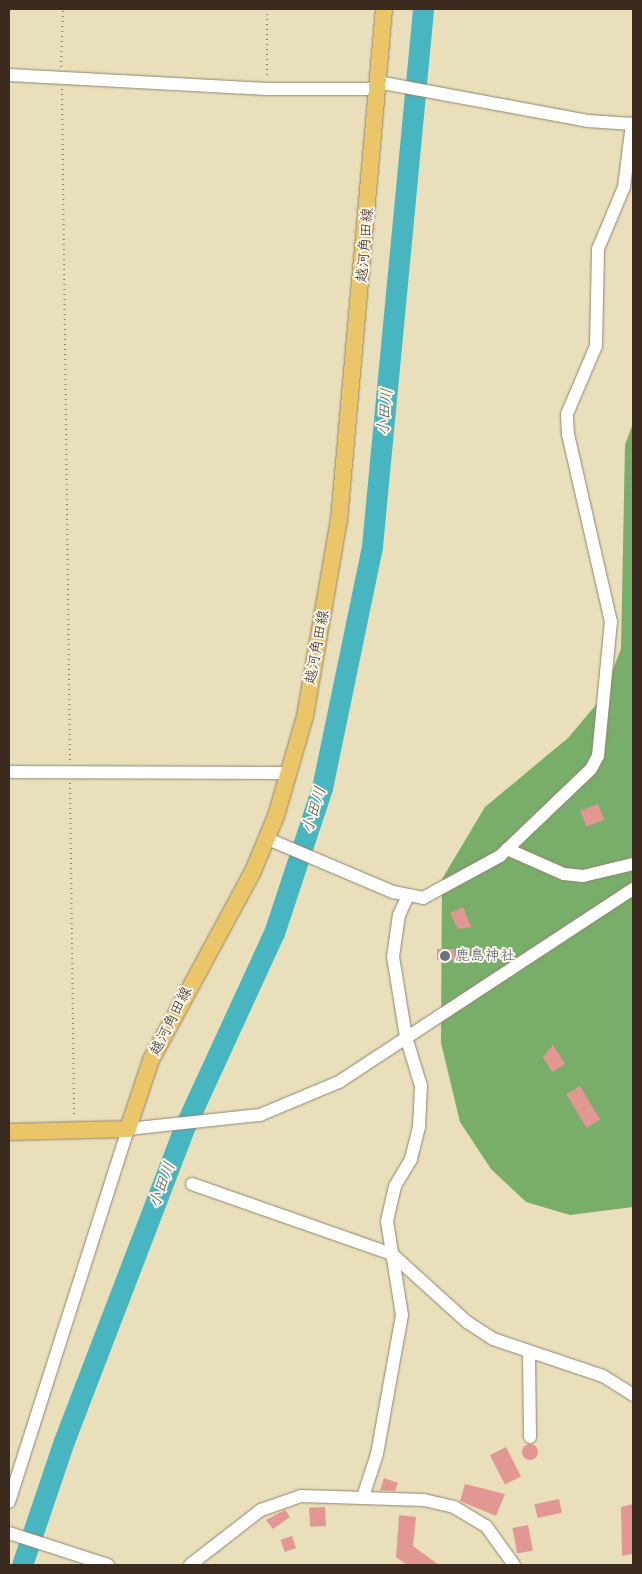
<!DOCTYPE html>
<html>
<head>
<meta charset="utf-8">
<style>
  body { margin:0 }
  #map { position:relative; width:642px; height:1574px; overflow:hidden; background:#e9dfbb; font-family:"Architects Daughter","Klee One",sans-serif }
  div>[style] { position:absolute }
  .forest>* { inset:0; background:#78ad6a }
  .river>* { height:21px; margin:-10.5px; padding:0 10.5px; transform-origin:10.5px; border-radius:10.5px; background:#47b6c0 }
  .building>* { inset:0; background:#e29793; transform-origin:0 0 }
  .round { border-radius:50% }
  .path>* { height:2px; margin-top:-1px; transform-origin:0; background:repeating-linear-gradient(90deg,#92846c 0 1px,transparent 0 5px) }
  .roads { filter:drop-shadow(0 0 1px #92846c) drop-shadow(0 0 1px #92846c) }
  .minor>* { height:12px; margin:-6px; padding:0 6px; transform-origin:6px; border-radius:6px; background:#fff }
  .major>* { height:16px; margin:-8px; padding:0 8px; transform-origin:8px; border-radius:8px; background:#ebc669 }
  .dots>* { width:14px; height:14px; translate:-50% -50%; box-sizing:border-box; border:2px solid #fbf7ec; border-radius:50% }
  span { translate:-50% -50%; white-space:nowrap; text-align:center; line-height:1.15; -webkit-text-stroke:4px #fbf7ec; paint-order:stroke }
  .street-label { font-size:15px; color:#3b2a1e }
  .worship-label { font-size:15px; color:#5b616d }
  .left { translate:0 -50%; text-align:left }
  .water-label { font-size:16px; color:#3f5b57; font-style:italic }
  .frame { position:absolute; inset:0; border:10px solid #3b2a1e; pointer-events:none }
</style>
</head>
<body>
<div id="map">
  <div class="forest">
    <i style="clip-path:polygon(633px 423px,633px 1207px,570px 1215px,526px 1202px,491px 1169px,460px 1122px,441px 1043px,442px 879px,485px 807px,568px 738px,601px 699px,621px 649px,625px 445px)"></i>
  </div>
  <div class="river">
    <i style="left:22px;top:1565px;width:131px;rotate:-71.3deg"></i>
    <i style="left:64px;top:1441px;width:340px;rotate:-69deg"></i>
    <i style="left:186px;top:1124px;width:210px;rotate:-65.3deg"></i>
    <i style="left:274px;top:933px;width:153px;rotate:-71.7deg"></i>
    <i style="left:322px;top:788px;width:247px;rotate:-78.3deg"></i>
    <i style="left:372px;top:546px;width:539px;rotate:-84.57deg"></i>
  </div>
  <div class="building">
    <i style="left:598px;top:804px;width:17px;height:19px;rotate:69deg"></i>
    <i style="clip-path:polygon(463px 907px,471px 927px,458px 929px,450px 913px)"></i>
    <i style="left:437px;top:949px;width:18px;height:11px"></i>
    <i style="clip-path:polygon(553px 1045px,565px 1064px,552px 1072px,543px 1057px)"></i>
    <i style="left:580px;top:1086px;width:39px;height:16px;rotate:59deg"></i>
    <i class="round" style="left:522px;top:1444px;width:16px;height:16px"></i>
    <i style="left:506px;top:1447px;width:33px;height:18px;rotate:63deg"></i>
    <i style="clip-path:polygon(384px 1478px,398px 1483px,395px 1491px,380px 1490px)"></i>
    <i style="clip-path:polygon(465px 1484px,505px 1494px,496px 1516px,460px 1501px)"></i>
    <i style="left:559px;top:1499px;width:14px;height:25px;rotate:78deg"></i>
    <i style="clip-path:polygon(633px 1504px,633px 1554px,622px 1556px,621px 1507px)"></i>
    <i style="left:325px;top:1507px;width:19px;height:16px;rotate:87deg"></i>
    <i style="clip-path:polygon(285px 1510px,290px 1517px,273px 1529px,266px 1520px)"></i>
    <i style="clip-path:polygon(399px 1515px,416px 1517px,413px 1546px,439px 1565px,407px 1565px,396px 1557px)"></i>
    <i style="left:528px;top:1525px;width:26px;height:16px;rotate:79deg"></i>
    <i style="left:292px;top:1536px;width:13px;height:12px;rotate:72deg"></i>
  </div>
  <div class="path">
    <i style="left:267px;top:9px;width:67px;rotate:90deg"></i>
    <i style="left:61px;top:67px;width:58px;rotate:-88deg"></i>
    <i style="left:62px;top:89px;width:672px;rotate:89.32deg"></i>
    <i style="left:70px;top:783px;width:333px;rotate:89.3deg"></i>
  </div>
  <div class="roads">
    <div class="minor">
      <i style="left:9px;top:75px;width:258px;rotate:3.1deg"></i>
      <i style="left:267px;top:89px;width:102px"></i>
      <i style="left:369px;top:89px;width:15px;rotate:-23deg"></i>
      <i style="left:383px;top:83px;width:208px;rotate:10.5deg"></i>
      <i style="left:588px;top:121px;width:45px;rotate:3.8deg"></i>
      <i style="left:9px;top:772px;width:280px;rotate:0.2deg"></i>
      <i style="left:268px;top:839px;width:136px;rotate:23deg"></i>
      <i style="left:393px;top:892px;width:31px;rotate:11deg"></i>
      <i style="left:423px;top:898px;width:88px;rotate:-28.6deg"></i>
      <i style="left:500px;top:856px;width:126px;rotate:-43.7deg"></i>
      <i style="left:591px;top:769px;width:15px;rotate:-62deg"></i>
      <i style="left:598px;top:756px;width:135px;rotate:-84.5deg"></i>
      <i style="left:611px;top:622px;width:192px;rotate:-102.9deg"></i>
      <i style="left:568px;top:435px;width:21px;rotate:-93deg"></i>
      <i style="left:567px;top:414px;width:74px;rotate:-66.9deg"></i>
      <i style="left:596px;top:346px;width:97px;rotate:-88.8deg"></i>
      <i style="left:598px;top:249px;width:67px;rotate:-67.2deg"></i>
      <i style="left:624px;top:187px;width:64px;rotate:-82.8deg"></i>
      <i style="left:507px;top:849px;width:62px;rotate:23.7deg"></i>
      <i style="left:564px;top:874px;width:19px;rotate:6deg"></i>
      <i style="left:583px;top:876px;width:51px;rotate:-13.5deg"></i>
      <i style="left:192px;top:1184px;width:212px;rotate:19.3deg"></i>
      <i style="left:392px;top:1254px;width:101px;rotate:42.2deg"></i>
      <i style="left:467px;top:1322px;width:31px;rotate:33deg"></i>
      <i style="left:493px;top:1339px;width:116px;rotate:18.6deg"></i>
      <i style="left:603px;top:1376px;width:36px;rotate:32deg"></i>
      <i style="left:529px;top:1353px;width:84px;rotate:89.3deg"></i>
      <i style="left:363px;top:1497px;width:45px;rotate:-72deg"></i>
      <i style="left:377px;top:1454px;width:141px;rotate:-79.8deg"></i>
      <i style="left:402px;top:1315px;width:95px;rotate:-99.1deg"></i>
      <i style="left:387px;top:1221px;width:36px;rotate:-77deg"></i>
      <i style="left:395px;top:1186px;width:31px;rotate:-59deg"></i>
      <i style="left:411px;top:1159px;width:33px;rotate:-76deg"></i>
      <i style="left:419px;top:1127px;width:41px;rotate:-87.2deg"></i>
      <i style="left:421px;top:1086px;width:51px;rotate:-107deg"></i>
      <i style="left:406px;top:1037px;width:81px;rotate:-99.2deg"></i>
      <i style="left:393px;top:957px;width:42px;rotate:-81.9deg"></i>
      <i style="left:399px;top:915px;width:21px;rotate:-65deg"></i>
      <i style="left:9px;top:1502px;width:392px;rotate:-72.3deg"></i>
      <i style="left:128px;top:1129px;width:133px;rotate:-6.1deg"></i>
      <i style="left:260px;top:1115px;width:86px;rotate:-22.7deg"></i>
      <i style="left:339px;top:1082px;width:352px;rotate:-33.3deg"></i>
      <i style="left:9px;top:1533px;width:104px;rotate:17.9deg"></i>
      <i style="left:190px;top:1565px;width:90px;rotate:-37.8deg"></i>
      <i style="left:261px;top:1510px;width:42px;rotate:-19.3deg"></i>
      <i style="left:301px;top:1496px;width:123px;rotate:1.9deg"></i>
      <i style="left:424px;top:1500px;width:31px;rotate:13deg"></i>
      <i style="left:454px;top:1507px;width:37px;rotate:31deg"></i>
      <i style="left:486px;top:1526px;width:48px;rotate:54.3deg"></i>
    </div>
    <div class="major">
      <i style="left:9px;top:1132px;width:119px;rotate:-1.4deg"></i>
      <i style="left:128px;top:1129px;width:73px;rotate:-71.6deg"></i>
      <i style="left:151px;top:1060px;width:215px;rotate:-61.6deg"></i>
      <i style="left:253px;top:871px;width:60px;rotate:-67.3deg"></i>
      <i style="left:276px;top:816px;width:104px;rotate:-73.8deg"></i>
      <i style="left:305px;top:716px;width:199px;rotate:-80.2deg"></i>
      <i style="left:339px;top:520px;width:513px;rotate:-84.97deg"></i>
    </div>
  </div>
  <div class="dots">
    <i style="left:445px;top:956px;background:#6b7280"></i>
  </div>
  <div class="street-label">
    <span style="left:365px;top:245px;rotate:-85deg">越河角田線</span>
    <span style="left:317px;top:647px;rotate:-79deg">越河角田線</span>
    <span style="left:171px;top:1021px;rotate:-63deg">越河角田線</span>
  </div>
  <div class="worship-label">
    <span class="left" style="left:455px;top:956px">鹿島神社</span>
  </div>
  <div class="water-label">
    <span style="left:385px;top:412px;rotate:-85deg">小田川</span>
    <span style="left:314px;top:810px;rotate:-73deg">小田川</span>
    <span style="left:162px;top:1185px;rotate:-69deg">小田川</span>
  </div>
  <div class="frame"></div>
</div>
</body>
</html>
